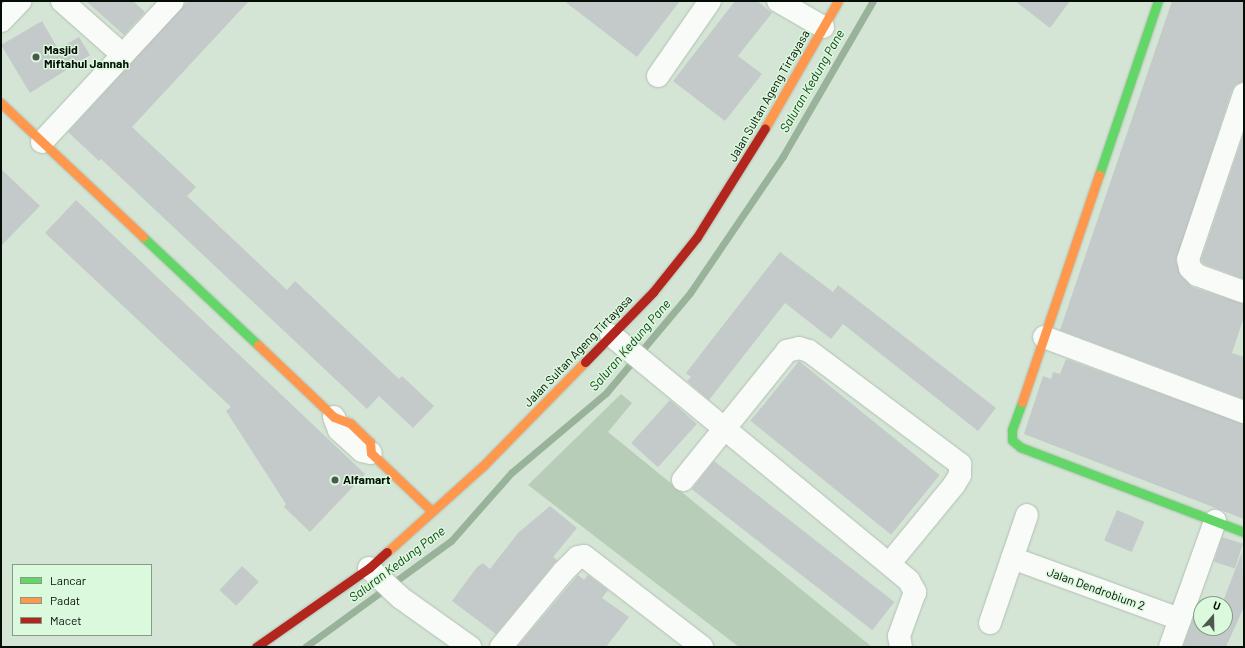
<!DOCTYPE html>
<html>
<head>
<meta charset="utf-8">
<style>
  body { margin:0 }
  #map { position:relative; width:1245px; height:648px; overflow:hidden; background:#d4e5d5; font-family:Barlow,sans-serif }
  div>[style] { position:absolute }
  .green>* { inset:0; background:#b7cdb8 }
  .stream>* { height:7px; margin:-3.5px; padding:0 3.5px; transform-origin:3.5px; border-radius:3.5px; background:#99b39a }
  .building>* { inset:0; background:#c4caca; transform-origin:0 0 }
  .roads { filter:drop-shadow(0 0 1px #b3c0b3) drop-shadow(0 0 1px #b3c0b3) }
  .street>* { height:22px; margin:-11px; padding:0 11px; transform-origin:11px; border-radius:11px; background:#f9fbf9 }
  .fast>* { height:9px; margin:-4.5px; padding:0 4.5px; transform-origin:4.5px; border-radius:4.5px; background:#63d668 }
  .slow>* { height:9px; margin:-4.5px; padding:0 4.5px; transform-origin:4.5px; border-radius:4.5px; background:#ff974d }
  .jam>* { height:9px; margin:-4.5px; padding:0 4.5px; transform-origin:4.5px; border-radius:4.5px; background:#b3261e }
  .dots>* { width:11px; height:11px; translate:-50% -50%; box-sizing:border-box; border:2px solid #dbf9dc; border-radius:50% }
  span { translate:-50% -50%; white-space:nowrap; text-align:center; line-height:1.15; -webkit-text-stroke:3px #dbf9dc; paint-order:stroke }
  .poi-label { font-size:12px; color:#050e06; font-weight:700 }
  .left { translate:0 -50%; text-align:left }
  .street-label { font-size:12px; color:#050e06 }
  .water-label { font-size:13px; color:#14431b; font-style:italic }
  .frame { position:absolute; inset:0; border:2px solid #050e06; pointer-events:none }
  .legend { position:absolute; left:12px; top:564px; width:140px; height:72px; box-sizing:border-box; background:#dbf9dc; border:1px solid #859b86; margin:0; padding:5px 7px; list-style:none; font-size:12px; color:#050e06 }
  .legend li { display:flex; align-items:center; gap:8px; height:20px }
  .legend b { width:20px; border:1px solid #859b86 }
  .north { position:absolute; left:1193px; top:596px; width:40px; height:40px; box-sizing:border-box; background:#dbf9dc; border:1px solid #859b86; border-radius:50%; rotate:20deg; font-size:11px; font-weight:700; line-height:16px; text-align:center; color:#050e06 }
  .north::after { content:''; display:block; margin:auto; width:14px; height:18px; background:#4d594e; clip-path:polygon(50% 0,100% 100%,50% 72%,0 100%) }
</style>
</head>
<body>
<div id="map">
  <div class="green">
    <i style="clip-path:polygon(621px 394px,632px 403px,608px 432px,872px 647px,739px 647px,528px 485px)"></i>
  </div>
  <div class="stream">
    <i style="left:305px;top:647px;width:180px;rotate:-36deg"></i>
    <i style="left:451px;top:541px;width:91px;rotate:-48.6deg"></i>
    <i style="left:511px;top:473px;width:124px;rotate:-40.1deg"></i>
    <i style="left:606px;top:393px;width:131px;rotate:-50deg"></i>
    <i style="left:690px;top:293px;width:166px;rotate:-55.8deg"></i>
    <i style="left:783px;top:156px;width:179px;rotate:-59.9deg"></i>
  </div>
  <div class="building">
    <i style="clip-path:polygon(86px 1px,133px 1px,145px 12px,124px 35px)"></i>
    <i style="clip-path:polygon(188px 1px,249px 1px,132px 127px,196px 187px,187px 196px,287px 290px,295px 281px,399px 379px,402px 376px,434px 406px,413px 428px,379px 396px,367px 409px,101px 159px,99px 161px,68px 132px)"></i>
    <i style="clip-path:polygon(564px 1px,680px 1px,637px 57px)"></i>
    <i style="clip-path:polygon(735px 1px,757px 1px,772px 13px,738px 56px,762px 74px,725px 121px,673px 81px)"></i>
    <i style="clip-path:polygon(1015px 1px,1070px 1px,1050px 28px)"></i>
    <i style="clip-path:polygon(1172px 1px,1244px 1px,1244px 82px,1236px 84px,1232px 90px,1176px 261px,1181px 276px,1192px 287px,1244px 304px,1244px 317px,1232px 353px,1244px 357px,1244px 399px,1060px 330px)"></i>
    <i style="clip-path:polygon(42px 21px,58px 49px,79px 37px,90px 55px,30px 93px,1px 45px)"></i>
    <i style="clip-path:polygon(1244px 133px,1244px 279px,1204px 264px,1201px 260px)"></i>
    <i style="clip-path:polygon(1px 169px,40px 206px,1px 246px)"></i>
    <i style="clip-path:polygon(76px 200px,365px 474px,310px 532px,284px 507px,286px 504px,226px 411px,231px 407px,45px 233px)"></i>
    <i style="clip-path:polygon(780px 252px,833px 292px,838px 285px,996px 408px,978px 431px,843px 324px,831px 339px,785px 303px,709px 400px,687px 381px,691px 377px,686px 373px)"></i>
    <i style="clip-path:polygon(1066px 359px,1244px 424px,1244px 519px,1024px 434px,1043px 376px,1051px 379px,1053px 372px,1060px 374px)"></i>
    <i style="left:799px;top:361px;width:181px;height:77px;rotate:39deg"></i>
    <i style="left:670px;top:400px;width:36px;height:58px;rotate:42deg"></i>
    <i style="left:714px;top:461px;width:229px;height:36px;rotate:38deg"></i>
    <i style="clip-path:polygon(550px 506px,577px 528px,553px 557px,557px 560px,496px 634px,452px 601px,477px 567px,483px 563px,490px 569px,518px 533px)"></i>
    <i style="left:1117px;top:510px;width:30px;height:33px;rotate:23deg"></i>
    <i style="left:1222px;top:537px;width:22px;height:26px;rotate:18deg"></i>
    <i style="clip-path:polygon(1242px 552px,1244px 607px,1226px 647px,1183px 647px,1199px 602px,1204px 604px,1201px 604px,1201px 628px,1225px 628px,1225px 604px,1222px 604px)"></i>
    <i style="left:242px;top:566px;width:23px;height:33px;rotate:43deg"></i>
    <i style="clip-path:polygon(578px 575px,584px 580px,588px 575px,608px 590px,602px 598px,629px 617px,606px 647px,517px 647px)"></i>
  </div>
  <div class="roads">
    <div class="street">
      <i style="left:62px;top:1px;width:81px;rotate:41.5deg"></i>
      <i style="left:778px;top:1px;width:52px;rotate:30deg"></i>
      <i style="left:1px;top:21px;width:28px;rotate:-46deg"></i>
      <i style="left:658px;top:76px;width:91px;rotate:-55.3deg"></i>
      <i style="left:1244px;top:94px;width:174px;rotate:108.7deg"></i>
      <i style="left:1188px;top:259px;width:9px;rotate:77deg"></i>
      <i style="left:1190px;top:268px;width:10px;rotate:45deg"></i>
      <i style="left:1197px;top:275px;width:50px;rotate:19.9deg"></i>
      <i style="left:42px;top:142px;width:192px;rotate:-47.1deg"></i>
      <i style="left:611px;top:335px;width:386px;rotate:39.5deg"></i>
      <i style="left:909px;top:581px;width:13px;rotate:61deg"></i>
      <i style="left:915px;top:592px;width:47px;rotate:110deg"></i>
      <i style="left:899px;top:636px;width:11px;rotate:80deg"></i>
      <i style="left:1044px;top:337px;width:214px;rotate:20.6deg"></i>
      <i style="left:334px;top:417px;width:14px;rotate:69deg"></i>
      <i style="left:339px;top:430px;width:31px;rotate:42deg"></i>
      <i style="left:362px;top:451px;width:9px;rotate:13deg"></i>
      <i style="left:683px;top:480px;width:166px;rotate:-51.1deg"></i>
      <i style="left:787px;top:351px;width:12px;rotate:-14deg"></i>
      <i style="left:799px;top:348px;width:10px;rotate:17deg"></i>
      <i style="left:809px;top:351px;width:189px;rotate:36.8deg"></i>
      <i style="left:960px;top:464px;width:11px;rotate:90deg"></i>
      <i style="left:960px;top:475px;width:12px;rotate:121deg"></i>
      <i style="left:954px;top:485px;width:102px;rotate:129.4deg"></i>
      <i style="left:1012px;top:558px;width:179px;rotate:20deg"></i>
      <i style="left:369px;top:568px;width:44px;rotate:43.2deg"></i>
      <i style="left:401px;top:598px;width:85px;rotate:35.4deg"></i>
      <i style="left:990px;top:623px;width:114px;rotate:-71.1deg"></i>
      <i style="left:501px;top:647px;width:97px;rotate:-50.4deg"></i>
      <i style="left:563px;top:572px;width:21px;rotate:-45deg"></i>
      <i style="left:578px;top:557px;width:6px;rotate:-9deg"></i>
      <i style="left:584px;top:556px;width:149px;rotate:37.6deg"></i>
      <i style="left:1170px;top:647px;width:134px;rotate:-70.3deg"></i>
    </div>
    <div class="fast">
      <i style="left:1099px;top:175px;width:184px;rotate:-71.3deg"></i>
      <i style="left:143px;top:237px;width:158px;rotate:43.2deg"></i>
      <i style="left:1022px;top:402px;width:30px;rotate:110deg"></i>
      <i style="left:1012px;top:430px;width:10px;rotate:90deg"></i>
      <i style="left:1012px;top:440px;width:11px;rotate:41deg"></i>
      <i style="left:1020px;top:447px;width:240px;rotate:20.8deg"></i>
    </div>
    <div class="slow">
      <i style="left:1px;top:103px;width:195px;rotate:43.3deg"></i>
      <i style="left:765px;top:128px;width:146px;rotate:-60.1deg"></i>
      <i style="left:258px;top:345px;width:105px;rotate:43.5deg"></i>
      <i style="left:334px;top:417px;width:17px;rotate:21deg"></i>
      <i style="left:350px;top:423px;width:28px;rotate:44deg"></i>
      <i style="left:370px;top:442px;width:11px;rotate:85deg"></i>
      <i style="left:371px;top:453px;width:84px;rotate:43.6deg"></i>
      <i style="left:1022px;top:402px;width:240px;rotate:-71.3deg"></i>
      <i style="left:387px;top:552px;width:130px;rotate:-41.9deg"></i>
      <i style="left:484px;top:465px;width:144px;rotate:-45.6deg"></i>
    </div>
    <div class="jam">
      <i style="left:585px;top:362px;width:98px;rotate:-45.8deg"></i>
      <i style="left:653px;top:292px;width:70px;rotate:-51.3deg"></i>
      <i style="left:697px;top:237px;width:128px;rotate:-58deg"></i>
      <i style="left:256px;top:647px;width:138px;rotate:-35deg"></i>
      <i style="left:369px;top:568px;width:24px;rotate:-42deg"></i>
    </div>
  </div>
  <div class="dots">
    <i style="left:36px;top:57px;background:#4d594e"></i>
    <i style="left:335px;top:480px;background:#4d594e"></i>
  </div>
  <div class="poi-label">
    <span class="left" style="left:44px;top:57px">Masjid<br>Miftahul Jannah</span>
    <span class="left" style="left:343px;top:480px">Alfamart</span>
  </div>
  <div class="street-label">
    <span style="left:769px;top:96px;rotate:-60deg">Jalan Sultan Ageng Tirtayasa</span>
    <span style="left:578px;top:351px;rotate:-46deg">Jalan Sultan Ageng Tirtayasa</span>
    <span style="left:1096px;top:589px;rotate:20deg">Jalan Dendrobium 2</span>
  </div>
  <div class="water-label">
    <span style="left:812px;top:81px;rotate:-60deg">Saluran Kedung Pane</span>
    <span style="left:630px;top:345px;rotate:-49deg">Saluran Kedung Pane</span>
    <span style="left:397px;top:564px;rotate:-37deg">Saluran Kedung Pane</span>
  </div>
  <div class="frame"></div>
  <ul class="legend">
  <li><b style="height:5px;background:#63d668"></b>Lancar</li>
  <li><b style="height:5px;background:#ff974d"></b>Padat</li>
  <li><b style="height:5px;background:#b3261e"></b>Macet</li>
  </ul>
  <div class="north">U</div>
</div>
</body>
</html>
